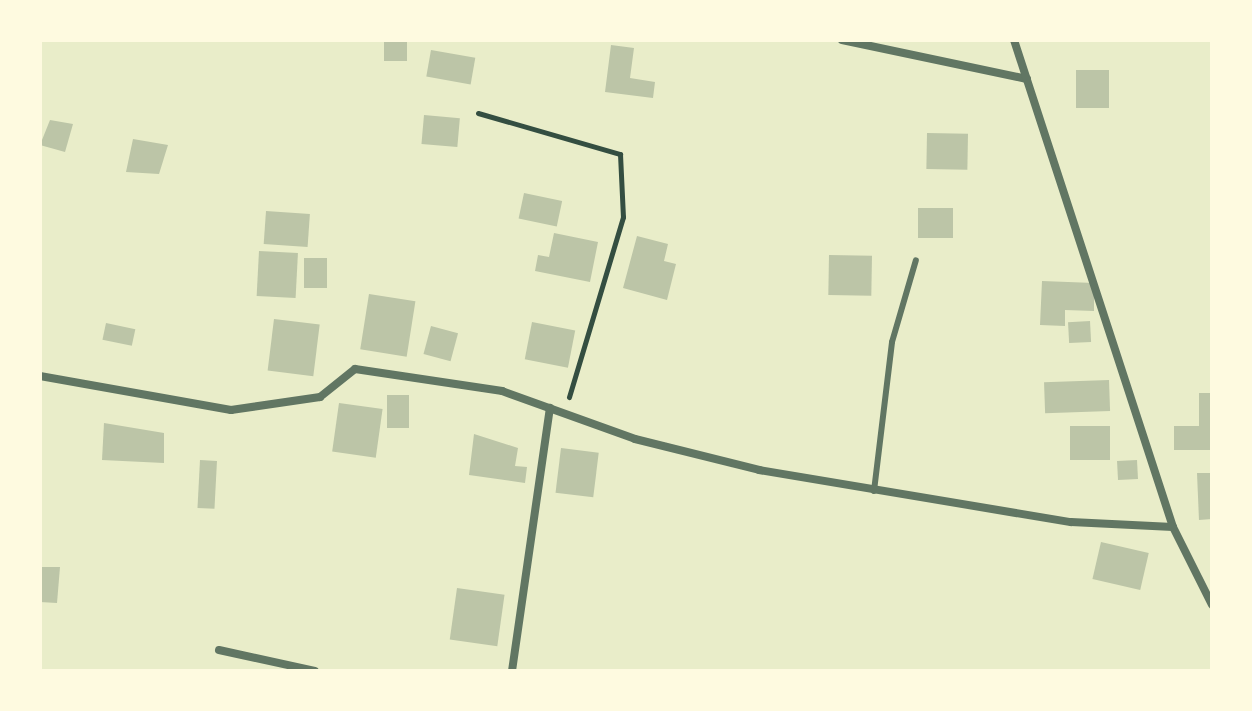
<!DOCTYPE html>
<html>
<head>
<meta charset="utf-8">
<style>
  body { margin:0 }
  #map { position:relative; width:1252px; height:711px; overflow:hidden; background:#e9edc9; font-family:Rubik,sans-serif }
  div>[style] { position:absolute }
  .building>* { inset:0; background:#bcc5a7; transform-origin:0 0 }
  .path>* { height:5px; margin:-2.5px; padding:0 2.5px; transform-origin:2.5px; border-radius:2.5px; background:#344e41 }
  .service>* { height:6px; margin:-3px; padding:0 3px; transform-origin:3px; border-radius:3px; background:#617663 }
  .minor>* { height:8px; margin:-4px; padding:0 4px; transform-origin:4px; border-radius:4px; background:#617663 }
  span { translate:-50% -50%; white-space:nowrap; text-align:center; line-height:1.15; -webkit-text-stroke:7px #fefae0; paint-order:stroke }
  .frame { position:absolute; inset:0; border:42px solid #fefae0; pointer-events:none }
</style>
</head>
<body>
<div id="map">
  <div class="building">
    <i style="left:384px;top:40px;width:23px;height:21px"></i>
    <i style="clip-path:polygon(611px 45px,634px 48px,630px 78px,655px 82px,653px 98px,605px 92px)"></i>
    <i style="left:431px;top:50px;width:45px;height:27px;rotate:10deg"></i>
    <i style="left:1076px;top:70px;width:33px;height:38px"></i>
    <i style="left:424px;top:115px;width:36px;height:29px;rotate:5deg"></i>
    <i style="clip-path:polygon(50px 120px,73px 124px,65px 152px,40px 145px)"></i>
    <i style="left:927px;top:133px;width:41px;height:36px;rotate:1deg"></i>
    <i style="clip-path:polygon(133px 139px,168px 145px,159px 174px,126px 172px)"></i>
    <i style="left:524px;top:193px;width:39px;height:26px;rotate:12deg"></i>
    <i style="left:918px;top:208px;width:35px;height:30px"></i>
    <i style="left:266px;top:211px;width:44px;height:33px;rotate:4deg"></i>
    <i style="clip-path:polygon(554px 233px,598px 242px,590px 282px,535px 271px,538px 255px,549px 257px)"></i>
    <i style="clip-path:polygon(637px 236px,668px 244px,664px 261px,676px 264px,667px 300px,623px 288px)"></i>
    <i style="left:259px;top:251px;width:39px;height:45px;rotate:3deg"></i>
    <i style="left:829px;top:255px;width:43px;height:40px;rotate:1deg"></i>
    <i style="left:304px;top:258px;width:23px;height:30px"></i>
    <i style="clip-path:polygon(1042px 281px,1094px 283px,1094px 311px,1065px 310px,1065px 326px,1040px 325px)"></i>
    <i style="left:369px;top:294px;width:47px;height:56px;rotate:9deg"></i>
    <i style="left:274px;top:319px;width:46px;height:52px;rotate:7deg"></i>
    <i style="left:1090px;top:321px;width:21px;height:22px;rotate:87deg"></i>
    <i style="left:532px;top:322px;width:44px;height:38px;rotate:11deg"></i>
    <i style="left:106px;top:323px;width:30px;height:17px;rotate:12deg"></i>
    <i style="left:431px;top:326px;width:28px;height:29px;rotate:15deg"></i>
    <i style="left:1109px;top:380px;width:31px;height:65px;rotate:88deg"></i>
    <i style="clip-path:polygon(1199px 393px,1212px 393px,1212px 450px,1174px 450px,1174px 426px,1199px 426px)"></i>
    <i style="left:387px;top:395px;width:22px;height:33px"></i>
    <i style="left:339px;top:403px;width:44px;height:49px;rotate:8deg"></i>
    <i style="clip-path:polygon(104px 423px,164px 433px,164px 463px,102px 460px)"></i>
    <i style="left:1070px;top:426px;width:40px;height:34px"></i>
    <i style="clip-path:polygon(474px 434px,518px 448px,515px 466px,527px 467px,525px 483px,469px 475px)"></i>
    <i style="left:561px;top:448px;width:38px;height:45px;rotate:7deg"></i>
    <i style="left:200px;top:460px;width:17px;height:48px;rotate:3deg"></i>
    <i style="left:1137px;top:460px;width:19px;height:20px;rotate:87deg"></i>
    <i style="clip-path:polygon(1197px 473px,1212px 473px,1212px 519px,1199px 520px)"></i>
    <i style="left:1101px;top:542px;width:49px;height:38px;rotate:13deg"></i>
    <i style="clip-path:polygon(40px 567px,60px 567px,57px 603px,40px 602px)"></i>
    <i style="left:457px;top:588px;width:48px;height:52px;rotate:8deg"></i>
  </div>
  <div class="path">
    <i style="left:478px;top:113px;width:148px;rotate:16.1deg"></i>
    <i style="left:620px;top:154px;width:63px;rotate:87.3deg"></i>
    <i style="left:623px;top:217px;width:188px;rotate:106.7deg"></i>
  </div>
  <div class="service">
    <i style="left:874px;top:491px;width:150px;rotate:-83.1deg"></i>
    <i style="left:892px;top:342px;width:85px;rotate:-73.7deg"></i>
  </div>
  <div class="minor">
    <i style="left:842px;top:40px;width:189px;rotate:11.9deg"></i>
    <i style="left:1014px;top:40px;width:512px;rotate:71.92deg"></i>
    <i style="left:1173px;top:527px;width:87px;rotate:63.4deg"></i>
    <i style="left:40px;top:376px;width:194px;rotate:10.1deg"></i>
    <i style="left:231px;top:410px;width:90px;rotate:-8.3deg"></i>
    <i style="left:320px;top:397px;width:45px;rotate:-38.7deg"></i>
    <i style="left:355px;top:369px;width:149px;rotate:8.5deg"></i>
    <i style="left:502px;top:391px;width:141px;rotate:19.8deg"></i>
    <i style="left:635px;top:439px;width:128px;rotate:14deg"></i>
    <i style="left:759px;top:470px;width:316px;rotate:9.5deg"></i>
    <i style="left:1071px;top:522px;width:102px;rotate:2.8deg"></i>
    <i style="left:219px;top:650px;width:98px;rotate:12.3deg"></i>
    <i style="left:512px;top:671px;width:266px;rotate:-81.8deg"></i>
  </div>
  <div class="frame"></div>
</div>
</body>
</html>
